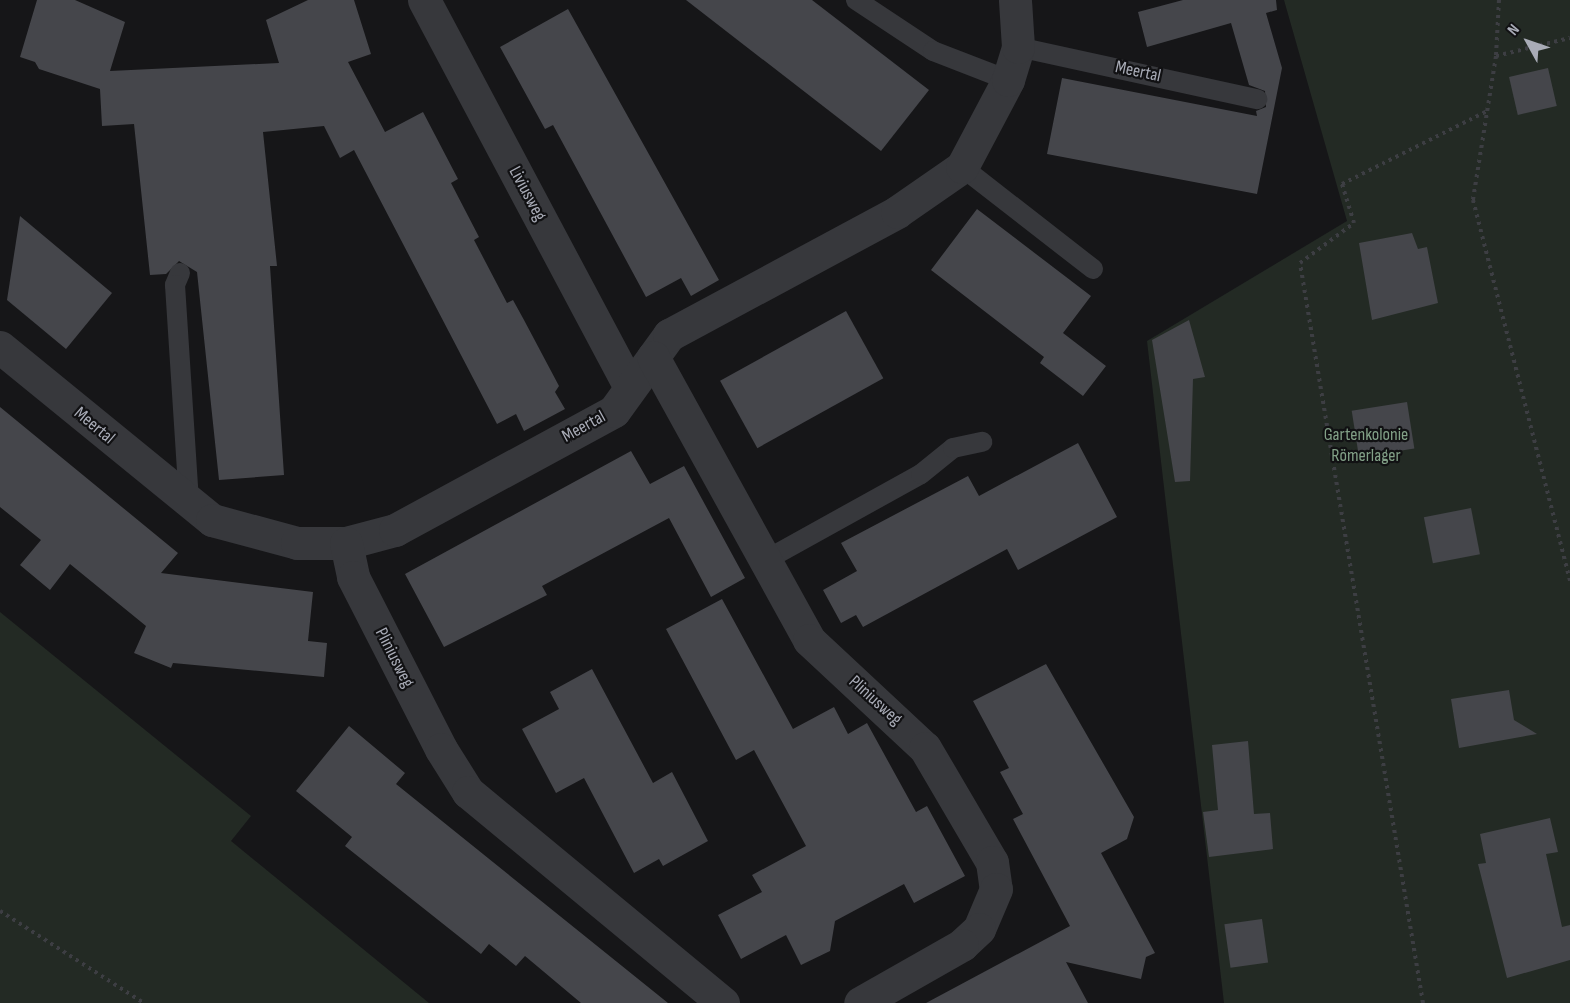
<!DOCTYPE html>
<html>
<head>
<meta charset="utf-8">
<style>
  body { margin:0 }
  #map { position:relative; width:1570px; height:1003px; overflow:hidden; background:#161618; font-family:"Sofia Sans Condensed",sans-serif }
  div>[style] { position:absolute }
  .green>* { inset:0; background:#232a24 }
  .building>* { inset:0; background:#45464b; transform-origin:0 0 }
  .path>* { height:4px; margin-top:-2px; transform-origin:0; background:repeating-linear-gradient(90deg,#3d3e43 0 3px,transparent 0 7.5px) }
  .service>* { height:20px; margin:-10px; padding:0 10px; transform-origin:10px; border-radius:10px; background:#37383c }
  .minor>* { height:33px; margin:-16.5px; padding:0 16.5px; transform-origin:16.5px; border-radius:16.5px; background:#37383c }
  span { translate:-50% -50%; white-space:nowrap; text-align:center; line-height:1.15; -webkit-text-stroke:4.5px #111113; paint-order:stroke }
  .street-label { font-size:18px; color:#a9acb7 }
  .park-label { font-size:18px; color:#82a087 }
  .north { position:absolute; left:1498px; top:12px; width:60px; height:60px; -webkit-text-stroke:4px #111113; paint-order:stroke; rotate:310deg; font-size:16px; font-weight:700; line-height:24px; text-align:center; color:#a9acb7 }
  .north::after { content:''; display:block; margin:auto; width:21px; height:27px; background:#a9acb7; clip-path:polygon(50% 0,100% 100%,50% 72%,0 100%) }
</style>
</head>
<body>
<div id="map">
  <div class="green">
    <i style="clip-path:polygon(1284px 0,1570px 0,1570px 1003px,1224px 1003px,1147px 341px,1347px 221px)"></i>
    <i style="clip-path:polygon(0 612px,251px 816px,231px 841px,429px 1003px,0 1003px)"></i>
  </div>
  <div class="building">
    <i style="clip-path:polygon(37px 0,75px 0,125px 22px,110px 71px,279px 63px,266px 20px,308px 0,354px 0,371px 54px,348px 62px,385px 132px,423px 112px,458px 179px,451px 183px,479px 237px,474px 240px,507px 303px,513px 300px,524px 320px,559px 386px,555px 392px,565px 409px,524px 431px,516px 414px,497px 424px,354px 150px,340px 158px,324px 126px,263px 132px,277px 266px,270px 266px,284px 475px,219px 480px,197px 272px,179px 261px,166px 274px,150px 275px,134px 124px,102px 126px,100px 89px,39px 69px,35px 62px,20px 57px)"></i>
    <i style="clip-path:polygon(686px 0,812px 0,929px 90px,881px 151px)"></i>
    <i style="clip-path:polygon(1183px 0,1276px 0,1277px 10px,1266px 13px,1282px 68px,1257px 194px,1047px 154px,1062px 78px,1257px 116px,1256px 111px,1266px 107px,1265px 91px,1249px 85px,1231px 23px,1147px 47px,1138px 12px)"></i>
    <i style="clip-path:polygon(568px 9px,719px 280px,691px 296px,681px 278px,646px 297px,553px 125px,545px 129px,500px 47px)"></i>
    <i style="left:1548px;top:68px;width:39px;height:40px;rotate:77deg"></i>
    <i style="clip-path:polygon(977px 209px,1091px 296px,1063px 333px,1106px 366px,1083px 396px,1040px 363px,1044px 357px,931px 270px)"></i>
    <i style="clip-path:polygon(20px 216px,112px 293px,66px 349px,7px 300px)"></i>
    <i style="clip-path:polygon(1412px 233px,1418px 249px,1427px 247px,1438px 303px,1372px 320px,1359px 243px)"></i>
    <i style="left:846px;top:311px;width:77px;height:144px;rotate:61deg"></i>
    <i style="clip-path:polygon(1189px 320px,1205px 377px,1193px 379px,1190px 481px,1175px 482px,1152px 340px)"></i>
    <i style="left:1407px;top:402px;width:47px;height:56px;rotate:81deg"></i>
    <i style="clip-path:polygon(0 407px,178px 553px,161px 573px,313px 592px,308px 641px,327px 643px,324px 677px,173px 663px,171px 668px,134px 653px,146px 626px,70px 564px,50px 590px,20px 565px,41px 540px,0 507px)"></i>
    <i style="clip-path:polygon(1078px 443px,1117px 517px,1018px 570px,1007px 549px,863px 627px,856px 615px,841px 623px,823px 590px,857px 571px,841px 543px,968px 476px,979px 496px)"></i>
    <i style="clip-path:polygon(631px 451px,650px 484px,684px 466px,745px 578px,711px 597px,669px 518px,542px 586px,547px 595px,444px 647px,405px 574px)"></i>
    <i style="left:1471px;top:508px;width:47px;height:48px;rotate:79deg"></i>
    <i style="clip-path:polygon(722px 599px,793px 729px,834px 707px,848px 734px,867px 723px,916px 812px,927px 806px,965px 876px,914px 903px,904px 884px,835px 921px,830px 951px,801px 965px,786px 935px,741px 959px,718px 915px,762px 892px,752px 875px,806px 846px,754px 750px,736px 760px,666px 629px)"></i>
    <i style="clip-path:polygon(1046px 664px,1134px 817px,1127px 839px,1101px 853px,1155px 953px,1146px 957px,1141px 979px,1066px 962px,1088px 1003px,926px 1003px,1070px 926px,1013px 819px,1023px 814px,1000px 772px,1009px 768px,973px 701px)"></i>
    <i style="clip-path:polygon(592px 669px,653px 783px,672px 772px,708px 841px,663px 866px,659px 859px,634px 873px,584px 778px,556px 793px,522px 729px,559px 709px,550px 692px)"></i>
    <i style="clip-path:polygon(1509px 690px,1514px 720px,1537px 734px,1459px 748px,1451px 699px)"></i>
    <i style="clip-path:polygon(349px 726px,405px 773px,396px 784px,668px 1003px,581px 1003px,525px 956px,516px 966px,489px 944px,481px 954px,345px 846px,352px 837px,296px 791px)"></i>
    <i style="clip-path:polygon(1248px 741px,1254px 814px,1270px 813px,1273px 849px,1209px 857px,1203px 812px,1218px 810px,1212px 745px)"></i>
    <i style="clip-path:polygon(1550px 818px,1558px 852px,1546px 854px,1562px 927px,1570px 925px,1570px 960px,1507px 978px,1478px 864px,1486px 863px,1480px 834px)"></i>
    <i style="left:1262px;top:919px;width:44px;height:38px;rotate:82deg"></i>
  </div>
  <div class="path">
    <i style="left:1499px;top:0;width:56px;rotate:93.1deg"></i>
    <i style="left:1496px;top:56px;width:146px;rotate:99.1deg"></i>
    <i style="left:1473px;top:200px;width:393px;rotate:75.7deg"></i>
    <i style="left:1496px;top:56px;width:76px;rotate:-13.7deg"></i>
    <i style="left:0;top:911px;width:171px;rotate:32.6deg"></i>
    <i style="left:1423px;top:1003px;width:750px;rotate:-99.44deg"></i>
    <i style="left:1300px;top:263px;width:67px;rotate:-36.5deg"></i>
    <i style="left:1354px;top:223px;width:41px;rotate:-107.1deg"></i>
    <i style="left:1342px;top:184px;width:162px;rotate:-26.7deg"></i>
  </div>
  <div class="service">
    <i style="left:856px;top:0;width:92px;rotate:33.5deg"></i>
    <i style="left:933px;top:51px;width:80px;rotate:21.1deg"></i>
    <i style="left:1018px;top:47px;width:245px;rotate:12.3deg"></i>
    <i style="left:962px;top:167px;width:166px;rotate:37.9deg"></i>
    <i style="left:180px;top:273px;width:13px;rotate:113deg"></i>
    <i style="left:175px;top:285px;width:218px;rotate:86.3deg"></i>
    <i style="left:764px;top:561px;width:179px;rotate:-29deg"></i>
    <i style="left:921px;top:474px;width:41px;rotate:-39.1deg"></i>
    <i style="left:953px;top:448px;width:30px;rotate:-12deg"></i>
  </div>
  <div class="minor">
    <i style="left:424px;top:0;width:439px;rotate:62deg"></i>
    <i style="left:0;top:347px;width:274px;rotate:39.2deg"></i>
    <i style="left:212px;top:520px;width:88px;rotate:15.1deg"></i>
    <i style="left:297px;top:543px;width:49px"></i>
    <i style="left:346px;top:543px;width:51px;rotate:-14.9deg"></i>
    <i style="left:395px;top:530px;width:249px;rotate:-28.5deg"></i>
    <i style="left:614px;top:411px;width:94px;rotate:-54.1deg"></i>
    <i style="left:669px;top:335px;width:259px;rotate:-28.3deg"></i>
    <i style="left:897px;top:212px;width:79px;rotate:-34.7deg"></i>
    <i style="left:962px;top:167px;width:98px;rotate:-62.1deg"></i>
    <i style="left:1008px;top:80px;width:34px;rotate:-73deg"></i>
    <i style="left:1018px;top:47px;width:47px;rotate:-93.7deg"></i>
    <i style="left:653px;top:357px;width:323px;rotate:61.1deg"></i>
    <i style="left:809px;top:640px;width:158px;rotate:43deg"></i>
    <i style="left:925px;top:748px;width:132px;rotate:59.6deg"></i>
    <i style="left:992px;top:862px;width:27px;rotate:82deg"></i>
    <i style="left:996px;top:889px;width:43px;rotate:113deg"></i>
    <i style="left:979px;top:929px;width:23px;rotate:137deg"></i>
    <i style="left:962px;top:945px;width:117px;rotate:150.4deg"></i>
    <i style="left:346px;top:543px;width:35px;rotate:78deg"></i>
    <i style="left:353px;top:577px;width:193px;rotate:62.9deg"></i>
    <i style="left:441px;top:749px;width:51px;rotate:57.9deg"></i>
    <i style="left:468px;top:792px;width:331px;rotate:39.6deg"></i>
  </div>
  <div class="street-label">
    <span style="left:1138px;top:72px;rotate:12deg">Meertal</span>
    <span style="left:527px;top:194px;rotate:62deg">Liviusweg</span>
    <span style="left:94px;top:426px;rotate:40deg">Meertal</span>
    <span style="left:584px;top:427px;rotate:-29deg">Meertal</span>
    <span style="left:394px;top:658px;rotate:63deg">Pliniusweg</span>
    <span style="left:875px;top:701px;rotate:42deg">Pliniusweg</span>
  </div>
  <div class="park-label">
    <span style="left:1366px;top:446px">Gartenkolonie<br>Römerlager</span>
  </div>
  <div class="north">N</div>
</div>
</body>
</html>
